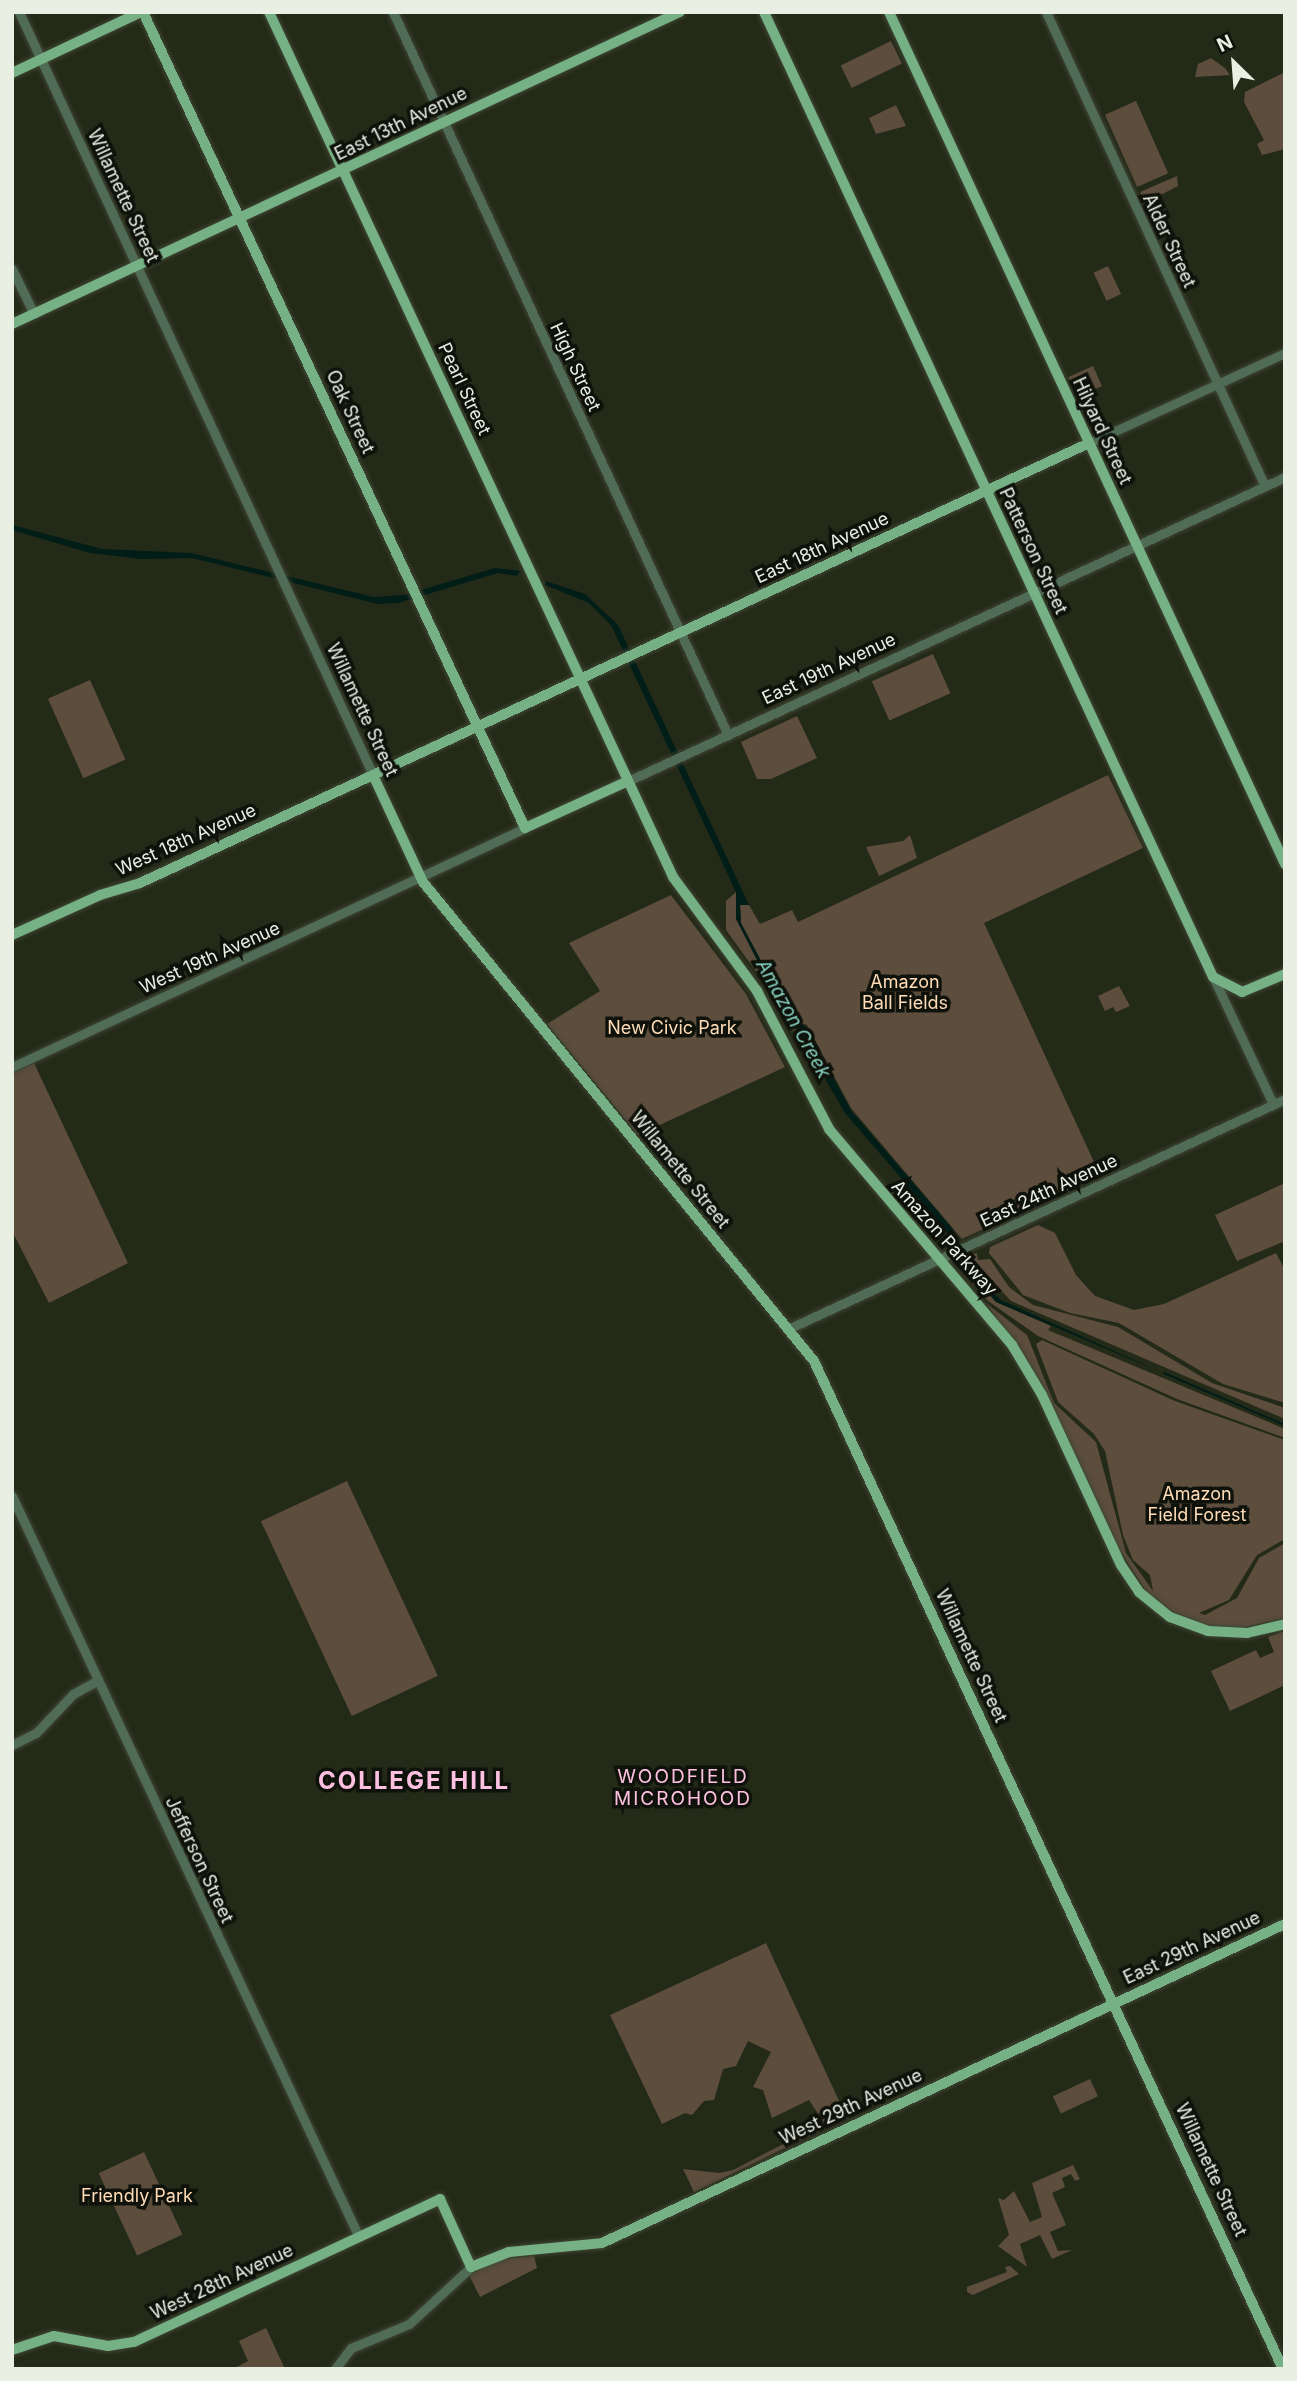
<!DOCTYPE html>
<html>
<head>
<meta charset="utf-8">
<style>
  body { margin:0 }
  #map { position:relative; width:1297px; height:2381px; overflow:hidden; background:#242a18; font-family:Inter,sans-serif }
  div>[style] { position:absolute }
  .green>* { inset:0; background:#5c4d3d; transform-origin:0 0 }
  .water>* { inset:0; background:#001d18 }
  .stream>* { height:2px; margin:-1px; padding:0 1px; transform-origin:1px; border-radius:1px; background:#001d18 }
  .roads { filter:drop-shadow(0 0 2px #404634) drop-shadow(0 0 2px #404634) }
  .minor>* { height:9px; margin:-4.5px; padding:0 4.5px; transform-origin:4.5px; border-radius:4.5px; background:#506c56 }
  .major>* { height:10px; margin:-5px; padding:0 5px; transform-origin:5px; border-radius:5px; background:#75b184 }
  span { translate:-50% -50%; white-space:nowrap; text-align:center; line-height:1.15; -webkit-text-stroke:7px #0f120a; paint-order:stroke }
  .street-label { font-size:18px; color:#eaefe3 }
  .park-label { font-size:18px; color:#ffdcb7 }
  .water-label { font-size:19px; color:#86d0c0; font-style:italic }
  .neighbourhood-label { font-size:19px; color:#fdc0e0; letter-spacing:2px }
  .district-label { font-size:24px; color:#fdc0e0; font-weight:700; letter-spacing:2px }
  .frame { position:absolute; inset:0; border:14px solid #eaefe3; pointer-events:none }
  .north { position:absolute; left:1199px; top:28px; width:70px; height:70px; -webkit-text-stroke:5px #0f120a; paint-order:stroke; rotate:335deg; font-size:19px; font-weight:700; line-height:28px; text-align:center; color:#eaefe3 }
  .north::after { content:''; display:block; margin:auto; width:24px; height:32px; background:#eaefe3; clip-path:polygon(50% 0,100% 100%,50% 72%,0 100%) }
</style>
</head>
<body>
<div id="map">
  <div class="green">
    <i style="left:891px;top:41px;width:25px;height:56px;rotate:64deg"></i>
    <i style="clip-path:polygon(1211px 58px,1225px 68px,1230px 75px,1195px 77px,1198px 64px)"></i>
    <i style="clip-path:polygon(1285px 72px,1285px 149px,1262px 155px,1257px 144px,1264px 140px,1244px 102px,1245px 92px)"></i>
    <i style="left:1136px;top:101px;width:79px;height:34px;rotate:66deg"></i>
    <i style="clip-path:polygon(896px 105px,906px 126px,876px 134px,869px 118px)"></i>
    <i style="clip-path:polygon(1177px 176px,1178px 186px,1145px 203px,1140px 192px)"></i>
    <i style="left:1108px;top:266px;width:31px;height:16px;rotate:65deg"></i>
    <i style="left:1093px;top:366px;width:22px;height:27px;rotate:66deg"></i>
    <i style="left:933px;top:654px;width:43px;height:67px;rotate:66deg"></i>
    <i style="left:90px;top:680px;width:87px;height:46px;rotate:66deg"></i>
    <i style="clip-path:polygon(797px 716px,817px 758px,771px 779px,757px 779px,741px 742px)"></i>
    <i style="clip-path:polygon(1108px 775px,1143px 848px,984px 923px,1100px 1175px,962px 1239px,851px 1108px,807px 1025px,795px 1021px,769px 976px,741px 923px,740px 905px,749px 905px,760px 924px,792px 910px,798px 922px)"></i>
    <i style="clip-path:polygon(910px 835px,917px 858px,879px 876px,866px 847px,903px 841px)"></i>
    <i style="clip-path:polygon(736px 892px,736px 919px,799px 1028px,792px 1031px,775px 998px,726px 930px,726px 901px)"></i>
    <i style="clip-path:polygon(671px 895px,746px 994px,785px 1067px,638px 1135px,547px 1024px,600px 991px,569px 943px)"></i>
    <i style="clip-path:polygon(1119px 986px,1130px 1006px,1116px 1012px,1113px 1007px,1105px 1011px,1098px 996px)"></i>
    <i style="clip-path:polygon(34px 1063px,128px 1263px,49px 1303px,12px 1231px,12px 1073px)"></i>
    <i style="clip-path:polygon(1285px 1183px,1285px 1241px,1237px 1261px,1215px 1215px)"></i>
    <i style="clip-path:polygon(1038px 1225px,1055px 1233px,1076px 1275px,1095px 1296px,1134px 1310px,1164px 1304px,1276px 1253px,1285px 1270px,1285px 1403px,1223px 1384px,1119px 1323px,1070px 1313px,1023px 1295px,989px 1253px,990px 1247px)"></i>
    <i style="clip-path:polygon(977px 1253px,978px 1260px,990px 1259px,1009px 1287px,1033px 1305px,1118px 1327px,1212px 1383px,1285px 1408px,1285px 1419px,1011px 1301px,967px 1255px)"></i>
    <i style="clip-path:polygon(966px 1269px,996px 1302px,1051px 1326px,1048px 1330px,1285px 1429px,1285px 1438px,1177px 1399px,1038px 1336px,988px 1301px,964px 1274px)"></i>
    <i style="clip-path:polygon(986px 1303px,1027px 1335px,1054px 1403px,1096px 1442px,1126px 1553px,1153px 1591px,1150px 1575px,1133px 1560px,1123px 1535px,1105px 1451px,1094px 1434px,1058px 1402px,1036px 1344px,1042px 1340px,1175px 1401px,1285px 1440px,1285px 1539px,1257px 1555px,1229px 1600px,1199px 1613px,1205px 1615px,1237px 1598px,1259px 1558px,1285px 1543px,1285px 1618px,1237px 1629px,1203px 1625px,1173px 1612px,1146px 1591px,1117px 1546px,1042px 1384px)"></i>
    <i style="left:347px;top:1481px;width:215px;height:95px;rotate:65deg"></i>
    <i style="clip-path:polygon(1285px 1631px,1285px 1685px,1230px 1711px,1211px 1671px,1256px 1650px,1260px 1658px,1274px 1652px,1268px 1637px)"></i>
    <i style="clip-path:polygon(766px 1943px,847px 2118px,694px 2192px,683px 2169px,720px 2173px,733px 2170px,824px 2123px,809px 2100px,772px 2118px,763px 2090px,753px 2087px,771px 2052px,748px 2041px,736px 2066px,723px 2069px,714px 2100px,704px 2101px,692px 2115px,685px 2113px,662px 2124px,610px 2015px)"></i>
    <i style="left:1090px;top:2079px;width:19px;height:41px;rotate:65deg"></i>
    <i style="left:144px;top:2152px;width:91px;height:50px;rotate:65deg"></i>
    <i style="clip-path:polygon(1073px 2165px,1080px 2179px,1075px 2181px,1071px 2174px,1062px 2178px,1065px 2187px,1052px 2193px,1066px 2225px,1050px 2232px,1058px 2251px,1072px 2250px,1052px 2259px,1040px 2235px,1020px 2244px,1027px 2267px,998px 2246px,1009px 2235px,998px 2198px,1004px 2200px,1014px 2191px,1030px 2222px,1042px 2217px,1032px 2183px)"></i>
    <i style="clip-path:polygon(534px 2256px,537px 2268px,480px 2297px,469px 2275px,501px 2259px)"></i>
    <i style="clip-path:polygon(1010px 2266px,1019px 2274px,973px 2295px,967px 2292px,967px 2287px,1007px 2272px,1005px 2267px)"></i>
    <i style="clip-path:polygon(266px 2328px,285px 2369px,233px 2369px,248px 2361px,239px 2341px)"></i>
  </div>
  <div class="water">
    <i style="clip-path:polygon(12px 525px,102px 549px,191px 553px,374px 597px,404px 595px,495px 568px,520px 571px,517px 576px,498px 573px,398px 603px,378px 604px,192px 558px,141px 559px,90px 553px,12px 530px)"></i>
    <i style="clip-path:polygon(546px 581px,585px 594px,618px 625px,749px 905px,740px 905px,741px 923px,769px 976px,795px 1021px,805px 1026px,852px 1112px,951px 1227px,982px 1283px,1001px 1300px,1163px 1373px,996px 1302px,969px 1272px,945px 1229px,845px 1113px,761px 968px,736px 919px,736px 892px,611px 625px,589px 603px,545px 585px)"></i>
  </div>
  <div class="stream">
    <i style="left:1164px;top:1373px;width:132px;rotate:23.3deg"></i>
  </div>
  <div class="roads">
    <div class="minor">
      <i style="left:19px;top:12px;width:841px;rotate:65.11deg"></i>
      <i style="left:393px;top:12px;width:797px;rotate:65.14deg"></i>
      <i style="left:1046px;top:12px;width:520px;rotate:65.21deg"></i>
      <i style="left:12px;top:269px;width:50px;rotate:63.9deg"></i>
      <i style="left:1089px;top:443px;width:216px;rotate:-24.7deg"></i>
      <i style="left:628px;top:781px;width:724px;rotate:-24.83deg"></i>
      <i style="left:1213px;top:977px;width:140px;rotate:64.7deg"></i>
      <i style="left:12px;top:1067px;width:566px;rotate:-24.98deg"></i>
      <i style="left:788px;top:1329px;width:548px;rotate:-24.83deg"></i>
      <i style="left:12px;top:1496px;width:818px;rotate:64.91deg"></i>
      <i style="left:12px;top:1745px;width:27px;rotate:-27deg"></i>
      <i style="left:36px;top:1733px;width:54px;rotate:-46.5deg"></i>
      <i style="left:73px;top:1694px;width:29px;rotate:-29deg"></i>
      <i style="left:335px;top:2369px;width:26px;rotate:-53deg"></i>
      <i style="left:351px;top:2348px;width:63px;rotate:-22.5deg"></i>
      <i style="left:409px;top:2324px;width:84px;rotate:-42.6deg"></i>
    </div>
    <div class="major">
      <i style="left:143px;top:12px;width:901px;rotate:64.91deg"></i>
      <i style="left:525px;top:828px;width:113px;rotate:-24.5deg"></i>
      <i style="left:269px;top:12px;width:955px;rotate:64.96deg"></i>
      <i style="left:673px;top:877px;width:142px;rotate:53.6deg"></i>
      <i style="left:757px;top:991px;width:156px;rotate:62.4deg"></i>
      <i style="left:829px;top:1129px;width:283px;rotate:49.7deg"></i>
      <i style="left:1012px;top:1345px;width:58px;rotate:59deg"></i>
      <i style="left:1042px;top:1395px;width:187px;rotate:65.1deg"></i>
      <i style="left:1121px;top:1565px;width:32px;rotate:56deg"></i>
      <i style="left:1139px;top:1592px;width:40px;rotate:39deg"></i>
      <i style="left:1170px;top:1617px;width:40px;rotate:20.2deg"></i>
      <i style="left:1208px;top:1631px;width:39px;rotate:3deg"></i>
      <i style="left:1247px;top:1633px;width:39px;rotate:-13deg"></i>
      <i style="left:764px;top:12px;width:1064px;rotate:65.05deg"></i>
      <i style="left:1213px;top:977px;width:33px;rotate:27deg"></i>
      <i style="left:1242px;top:992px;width:47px;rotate:-22.7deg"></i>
      <i style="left:889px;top:12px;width:940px;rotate:65.07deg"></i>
      <i style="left:12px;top:73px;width:143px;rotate:-25.3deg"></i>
      <i style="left:12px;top:324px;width:737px;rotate:-25.04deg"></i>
      <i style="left:373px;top:775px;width:118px;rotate:65deg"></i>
      <i style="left:423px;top:882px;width:618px;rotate:50.78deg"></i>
      <i style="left:814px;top:1361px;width:1112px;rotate:65.05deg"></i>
      <i style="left:12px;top:935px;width:97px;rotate:-24.4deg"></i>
      <i style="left:100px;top:895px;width:42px;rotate:-16.7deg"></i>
      <i style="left:140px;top:883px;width:1046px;rotate:-24.87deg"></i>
      <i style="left:12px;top:2350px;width:44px;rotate:-18.4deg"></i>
      <i style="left:54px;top:2336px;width:55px;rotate:10.5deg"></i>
      <i style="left:108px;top:2346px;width:26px;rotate:-9deg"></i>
      <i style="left:134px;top:2342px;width:338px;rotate:-25deg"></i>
      <i style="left:440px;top:2199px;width:75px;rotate:65.5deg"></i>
      <i style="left:471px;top:2267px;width:41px;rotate:-21.5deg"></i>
      <i style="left:509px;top:2252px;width:93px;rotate:-5.5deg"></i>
      <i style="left:602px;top:2243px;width:754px;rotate:-25.04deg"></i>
    </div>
  </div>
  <div class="street-label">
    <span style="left:401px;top:124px;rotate:-26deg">East 13th Avenue</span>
    <span style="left:123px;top:196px;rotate:65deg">Willamette Street</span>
    <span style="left:1169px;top:241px;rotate:65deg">Alder Street</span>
    <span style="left:575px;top:367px;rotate:65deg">High Street</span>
    <span style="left:464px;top:389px;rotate:65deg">Pearl Street</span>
    <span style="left:350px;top:412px;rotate:65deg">Oak Street</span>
    <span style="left:1102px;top:431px;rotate:65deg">Hilyard Street</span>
    <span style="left:822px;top:548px;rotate:-25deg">East 18th Avenue</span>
    <span style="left:1033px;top:551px;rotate:65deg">Patterson Street</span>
    <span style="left:829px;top:669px;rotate:-25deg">East 19th Avenue</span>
    <span style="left:362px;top:710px;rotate:65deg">Willamette Street</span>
    <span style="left:186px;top:840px;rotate:-24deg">West 18th Avenue</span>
    <span style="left:210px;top:958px;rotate:-24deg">West 19th Avenue</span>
    <span style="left:680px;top:1170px;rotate:51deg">Willamette Street</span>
    <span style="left:1049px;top:1191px;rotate:-25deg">East 24th Avenue</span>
    <span style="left:944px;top:1238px;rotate:48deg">Amazon Parkway</span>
    <span style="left:971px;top:1656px;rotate:65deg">Willamette Street</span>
    <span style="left:199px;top:1860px;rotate:65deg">Jefferson Street</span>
    <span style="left:1192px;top:1948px;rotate:-25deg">East 29th Avenue</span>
    <span style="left:851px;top:2107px;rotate:-25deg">West 29th Avenue</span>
    <span style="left:1211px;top:2170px;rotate:65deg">Willamette Street</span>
    <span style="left:222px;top:2282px;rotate:-25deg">West 28th Avenue</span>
  </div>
  <div class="park-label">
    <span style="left:905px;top:993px">Amazon<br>Ball Fields</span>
    <span style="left:672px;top:1028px">New Civic Park</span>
    <span style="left:1197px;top:1505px">Amazon<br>Field Forest</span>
    <span style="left:137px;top:2196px">Friendly Park</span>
  </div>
  <div class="water-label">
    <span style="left:793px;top:1019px;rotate:61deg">Amazon Creek</span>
  </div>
  <div class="neighbourhood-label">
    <span style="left:683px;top:1788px">WOODFIELD<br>MICROHOOD</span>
  </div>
  <div class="district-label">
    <span style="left:414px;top:1781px">COLLEGE HILL</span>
  </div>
  <div class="frame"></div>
  <div class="north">N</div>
</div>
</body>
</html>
